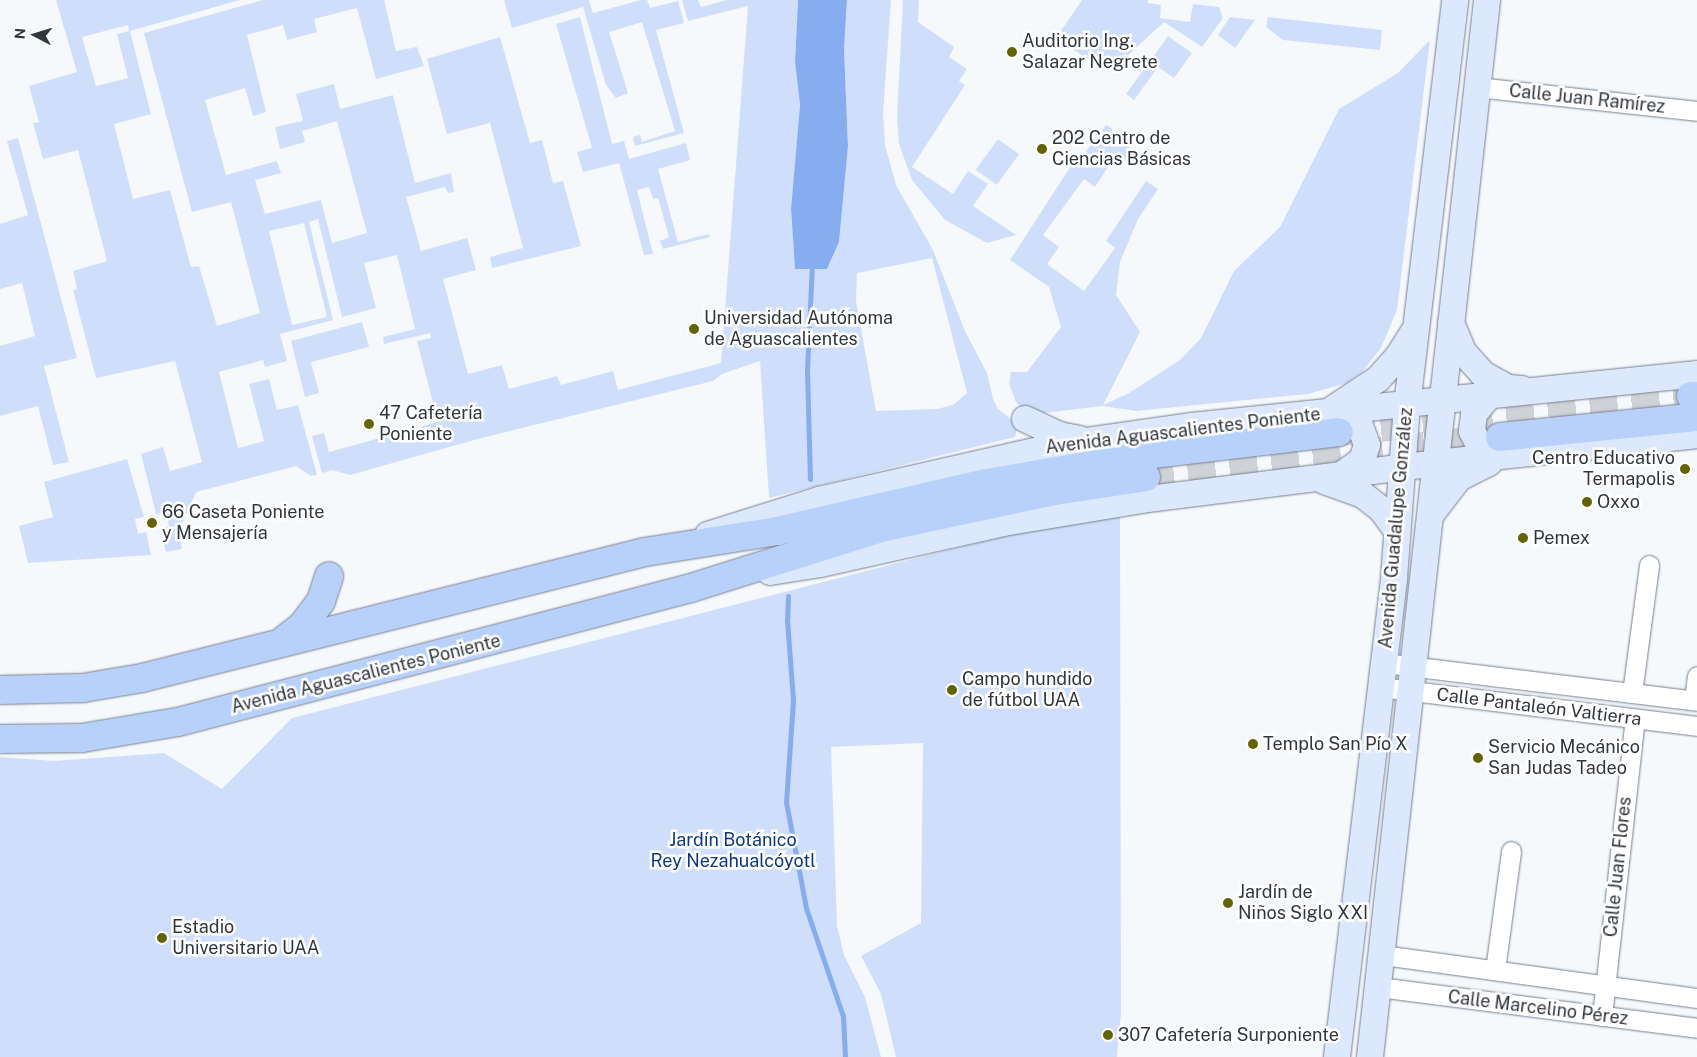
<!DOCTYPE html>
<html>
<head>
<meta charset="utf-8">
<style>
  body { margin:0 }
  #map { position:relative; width:1697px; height:1057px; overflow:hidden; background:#f6f9fc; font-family:"Public Sans",sans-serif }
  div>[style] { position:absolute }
  .green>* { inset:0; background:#cfdffb; transform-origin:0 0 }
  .water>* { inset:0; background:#87adf1 }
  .stream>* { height:5px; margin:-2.5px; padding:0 2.5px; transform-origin:2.5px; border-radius:2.5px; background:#87adf1 }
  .primary-tunnel>* { height:28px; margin-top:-14px; transform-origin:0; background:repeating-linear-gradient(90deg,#cfd2d6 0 28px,transparent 0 42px) }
  .roads { filter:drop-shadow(0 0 1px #778090) drop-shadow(0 0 1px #778090) }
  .street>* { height:19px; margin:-9.5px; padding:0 9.5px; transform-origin:9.5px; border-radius:9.5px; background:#fff }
  .secondary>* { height:26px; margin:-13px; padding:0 13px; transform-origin:13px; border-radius:13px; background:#dce8fd }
  .primary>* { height:28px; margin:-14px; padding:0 14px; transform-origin:14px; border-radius:14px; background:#b8d1fb }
  .dots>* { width:14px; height:14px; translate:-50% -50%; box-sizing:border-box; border:2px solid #fff; border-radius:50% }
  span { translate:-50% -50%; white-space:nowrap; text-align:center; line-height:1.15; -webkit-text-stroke:5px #fff; paint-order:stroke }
  .poi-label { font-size:18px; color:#32363d }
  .left { translate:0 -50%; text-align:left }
  .right { translate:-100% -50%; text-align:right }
  .street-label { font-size:18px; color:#32363d }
  .park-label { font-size:18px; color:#0d3884 }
  .north { position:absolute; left:10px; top:10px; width:50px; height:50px; -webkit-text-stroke:4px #fff; paint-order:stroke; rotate:275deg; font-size:14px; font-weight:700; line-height:20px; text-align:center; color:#32363d }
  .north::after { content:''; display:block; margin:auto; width:18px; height:22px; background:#32363d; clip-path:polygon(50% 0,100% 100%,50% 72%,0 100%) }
</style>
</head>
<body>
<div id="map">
  <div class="green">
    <i style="clip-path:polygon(evenodd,56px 0,240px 0,130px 31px,151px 114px,114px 124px,133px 199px,170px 190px,191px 267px,199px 266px,217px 326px,260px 313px,231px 202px,192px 212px,144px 33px,263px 0,384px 0,396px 51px,417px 47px,424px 66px,376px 79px,357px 8px,314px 19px,317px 32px,287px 40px,283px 25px,247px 35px,266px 112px,253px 116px,245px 88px,205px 100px,226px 175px,277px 161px,281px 173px,255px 180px,265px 214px,321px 200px,332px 243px,367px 233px,337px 121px,302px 131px,305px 142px,280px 149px,275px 127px,303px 121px,296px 94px,334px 84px,340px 109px,393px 95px,415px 183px,451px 173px,454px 192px,448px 193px,445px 187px,406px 197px,421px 251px,467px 238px,476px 270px,443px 279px,468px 374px,502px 365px,509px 389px,557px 376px,561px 385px,613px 371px,618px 390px,721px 363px,748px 6px,688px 21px,682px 0,698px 0,701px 7px,727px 0,798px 0,795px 62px,800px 105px,791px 209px,795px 269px,827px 269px,839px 242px,848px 146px,844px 49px,847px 0,891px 0,883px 113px,885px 145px,896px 185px,933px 250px,965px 331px,987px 373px,993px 399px,998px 409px,1018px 425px,1015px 437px,769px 498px,760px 361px,722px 374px,713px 381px,474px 440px,350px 475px,332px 470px,322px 473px,312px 436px,324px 433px,329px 452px,438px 422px,417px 341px,431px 338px,430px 333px,384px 344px,383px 337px,415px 329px,397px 255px,364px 263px,376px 308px,342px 317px,318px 219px,309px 222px,333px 320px,280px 334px,287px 361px,265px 367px,263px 360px,219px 372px,238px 448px,264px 441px,249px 384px,269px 379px,277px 410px,298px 405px,317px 475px,311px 476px,296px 466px,196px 492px,179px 531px,182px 549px,166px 552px,160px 529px,169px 526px,166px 512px,156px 514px,141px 454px,163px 447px,170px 471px,202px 462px,175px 361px,96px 378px,73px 290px,77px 289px,73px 271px,107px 261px,78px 150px,43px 159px,33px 123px,39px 122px,29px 86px,77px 72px,56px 0,128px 25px,129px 31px,117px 34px,128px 78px,96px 86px,82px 37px,128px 25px,56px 0,304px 223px,327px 317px,292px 325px,269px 231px,304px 223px,56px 0,932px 258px,967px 393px,953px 405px,937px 409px,876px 411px,856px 301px,857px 273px,932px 258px)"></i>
    <i style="clip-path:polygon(504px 0,589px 0,593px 13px,641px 0,647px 0,650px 8px,678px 1px,684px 23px,656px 30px,684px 133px,635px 146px,633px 137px,640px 135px,642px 142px,675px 131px,642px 22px,609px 32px,628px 93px,616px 98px,606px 85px,583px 7px,512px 28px)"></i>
    <i style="clip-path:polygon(903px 0,919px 0,918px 22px,954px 47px,949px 57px,967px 69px,959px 81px,965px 85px,912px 167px,953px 194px,968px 171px,988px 184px,973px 206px,1016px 235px,987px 243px,945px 220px,912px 180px,899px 144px,897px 117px)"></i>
    <i style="clip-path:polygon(1082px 0,1148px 0,1148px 3px,1161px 5px,1160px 18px,1190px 22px,1193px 4px,1219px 7px,1223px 18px,1202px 47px,1164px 22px,1114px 68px,1083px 56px,1056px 38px)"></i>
    <i style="clip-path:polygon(580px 17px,612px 144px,624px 141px,629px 159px,686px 143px,690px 160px,658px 169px,678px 242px,708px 234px,710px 237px,663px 249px,660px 241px,669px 237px,658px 198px,653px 199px,649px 187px,637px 190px,653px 254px,644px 255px,619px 163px,583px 172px,577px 152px,592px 148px,556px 24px)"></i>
    <i style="clip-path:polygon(1230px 17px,1255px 20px,1235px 48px,1218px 35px)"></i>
    <i style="clip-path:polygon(1268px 17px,1382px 30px,1380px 50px,1283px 40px,1266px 27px)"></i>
    <i style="clip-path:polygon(1168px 36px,1192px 53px,1174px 78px,1158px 67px,1134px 100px,1126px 94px)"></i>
    <i style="clip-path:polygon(500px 37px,530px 143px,542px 140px,553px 183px,563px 181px,581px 246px,492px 268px,490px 257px,523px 248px,490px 123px,447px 134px,427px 59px)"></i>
    <i style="clip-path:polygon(1430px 40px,1397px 310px,1381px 348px,1362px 372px,1347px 383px,1308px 394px,1136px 411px,1102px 406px,1044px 413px,1023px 409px,1016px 402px,1009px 384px,1011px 372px,1027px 372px,1061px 327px,1049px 287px,1010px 260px,1080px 152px,1084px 154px,1106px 125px,1113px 129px,1110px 133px,1131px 149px,1121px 167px,1112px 161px,1095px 187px,1084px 179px,1043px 235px,1059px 247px,1047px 264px,1084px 291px,1115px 248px,1106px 241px,1146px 181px,1158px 189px,1138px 219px,1120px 262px,1116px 295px,1140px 332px,1103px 405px,1129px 393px,1180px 360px,1201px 338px,1234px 271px,1280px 227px,1339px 109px,1398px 73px)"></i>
    <i style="clip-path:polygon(18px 138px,77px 358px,44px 366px,69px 462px,53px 465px,38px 406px,0 416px,0 346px,35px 336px,22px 283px,0 289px,0 224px,28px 215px,7px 141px)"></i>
    <i style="left:998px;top:139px;width:26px;height:38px;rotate:36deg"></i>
    <i style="clip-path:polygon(362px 322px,369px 347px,311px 362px,319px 393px,305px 397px,291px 341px)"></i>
    <i style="clip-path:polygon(127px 459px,144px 517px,135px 519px,138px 534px,146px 532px,151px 555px,28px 563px,19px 526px,53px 517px,44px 482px)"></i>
    <i style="clip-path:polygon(1120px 513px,1121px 1013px,1117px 1057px,896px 1057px,881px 994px,861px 956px,921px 923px,923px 743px,831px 747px,837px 926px,844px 955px,865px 997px,881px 1057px,0 1057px,0 757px,54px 761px,164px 753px,222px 789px,292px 718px,995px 538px,1037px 521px)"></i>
  </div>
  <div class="water">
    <i style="clip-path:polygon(798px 0,847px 0,844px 49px,848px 146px,839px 242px,827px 269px,795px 269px,791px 209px,800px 105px,795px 62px)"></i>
  </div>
  <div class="stream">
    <i style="left:810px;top:479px;width:109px;rotate:-91.6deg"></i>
    <i style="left:807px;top:370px;width:107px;rotate:-87.3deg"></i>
    <i style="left:788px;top:596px;width:24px;rotate:92deg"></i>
    <i style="left:787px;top:620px;width:80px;rotate:85.7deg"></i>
    <i style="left:793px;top:700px;width:102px;rotate:93.9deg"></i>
    <i style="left:786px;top:802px;width:108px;rotate:79.3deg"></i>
    <i style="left:806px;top:908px;width:114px;rotate:71.1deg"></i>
    <i style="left:843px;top:1016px;width:41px;rotate:87.2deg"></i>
  </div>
  <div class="primary-tunnel">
    <i style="left:1339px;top:432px;width:354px;rotate:-5.8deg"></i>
    <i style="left:1146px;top:477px;width:356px;rotate:-6.4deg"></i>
  </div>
  <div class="roads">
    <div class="street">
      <i style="left:1477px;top:87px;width:221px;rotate:6.2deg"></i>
      <i style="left:1384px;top:663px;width:315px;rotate:6.9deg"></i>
      <i style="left:1380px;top:687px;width:319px;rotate:7deg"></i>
      <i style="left:1632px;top:693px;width:129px;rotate:-82.4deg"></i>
      <i style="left:1694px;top:700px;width:24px;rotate:-83deg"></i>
      <i style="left:1382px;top:955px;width:318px;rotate:7.8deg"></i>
      <i style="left:1495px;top:970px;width:120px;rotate:-82.3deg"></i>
      <i style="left:1378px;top:987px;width:322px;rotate:7.3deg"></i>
      <i style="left:1602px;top:1016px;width:299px;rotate:-83.7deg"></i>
    </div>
    <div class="secondary">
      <i style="left:1451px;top:323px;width:33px;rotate:67deg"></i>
      <i style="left:1464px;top:353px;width:28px;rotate:48deg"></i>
      <i style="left:1483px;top:374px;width:29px;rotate:29deg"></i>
      <i style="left:1508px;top:388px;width:14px;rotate:4deg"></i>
      <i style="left:1489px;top:396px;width:23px;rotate:130deg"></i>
      <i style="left:1474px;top:414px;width:17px;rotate:97deg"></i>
      <i style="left:1472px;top:431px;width:18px;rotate:63deg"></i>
      <i style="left:1480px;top:447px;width:17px;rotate:36deg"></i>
      <i style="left:1334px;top:408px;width:53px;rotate:-33.4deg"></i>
      <i style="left:1378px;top:379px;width:30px;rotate:-48deg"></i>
      <i style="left:1398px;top:357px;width:28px;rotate:-58deg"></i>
      <i style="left:1340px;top:411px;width:22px;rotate:32deg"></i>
      <i style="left:1359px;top:423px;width:23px;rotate:70deg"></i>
      <i style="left:1367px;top:445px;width:16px;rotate:108deg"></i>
      <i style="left:1362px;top:460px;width:24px;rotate:144deg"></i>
      <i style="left:1025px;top:419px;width:38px;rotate:25deg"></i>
      <i style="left:1059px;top:435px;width:21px;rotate:11deg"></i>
      <i style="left:1324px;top:481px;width:41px;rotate:19.7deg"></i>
      <i style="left:1363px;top:495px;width:24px;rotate:38deg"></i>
      <i style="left:1382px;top:510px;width:26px;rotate:54deg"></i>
      <i style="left:1432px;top:513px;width:44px;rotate:-52.4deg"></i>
      <i style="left:1459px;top:478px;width:34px;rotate:-27deg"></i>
      <i style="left:708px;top:535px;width:116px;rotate:-17.5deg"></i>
      <i style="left:819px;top:500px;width:252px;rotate:-12.8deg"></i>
      <i style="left:1065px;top:444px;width:128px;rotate:-8.1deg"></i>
      <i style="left:1192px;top:426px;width:508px;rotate:-5.88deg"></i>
      <i style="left:770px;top:572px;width:51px;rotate:-9.1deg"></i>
      <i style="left:820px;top:564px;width:188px;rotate:-12.6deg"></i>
      <i style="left:1003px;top:523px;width:147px;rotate:-9.4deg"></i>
      <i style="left:1148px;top:499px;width:290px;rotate:-7.1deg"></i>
      <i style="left:1436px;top:463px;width:262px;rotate:-6.1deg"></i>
      <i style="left:1337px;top:1057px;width:482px;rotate:-83.2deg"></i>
      <i style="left:1394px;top:578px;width:173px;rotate:-85.7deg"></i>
      <i style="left:1407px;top:405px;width:408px;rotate:-83.2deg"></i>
      <i style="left:1370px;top:1057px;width:1063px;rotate:-83.68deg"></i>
    </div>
    <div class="primary">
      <i style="left:1691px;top:396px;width:6px"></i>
      <i style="left:1500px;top:437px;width:198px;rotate:-5.8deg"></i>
      <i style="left:284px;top:640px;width:24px;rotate:-38deg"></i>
      <i style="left:303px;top:625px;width:30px;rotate:-53deg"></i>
      <i style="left:321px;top:601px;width:26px;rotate:-72deg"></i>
      <i style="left:0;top:690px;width:83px;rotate:-1.4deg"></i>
      <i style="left:83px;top:688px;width:60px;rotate:-9.6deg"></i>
      <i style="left:142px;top:678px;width:519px;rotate:-14.06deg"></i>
      <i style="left:645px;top:552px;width:134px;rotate:-9deg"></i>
      <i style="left:777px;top:531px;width:215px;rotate:-12.9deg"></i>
      <i style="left:987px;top:483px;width:169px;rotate:-9.9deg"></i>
      <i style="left:1153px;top:454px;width:187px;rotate:-6.7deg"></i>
      <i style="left:0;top:739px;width:82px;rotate:-0.7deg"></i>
      <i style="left:82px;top:738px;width:97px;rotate:-9.5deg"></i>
      <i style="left:178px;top:722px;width:530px;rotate:-14.64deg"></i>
      <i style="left:691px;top:588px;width:203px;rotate:-17.5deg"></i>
      <i style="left:885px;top:527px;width:174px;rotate:-12deg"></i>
      <i style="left:1055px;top:491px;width:92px;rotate:-8.7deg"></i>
    </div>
  </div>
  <div class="dots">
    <i style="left:1012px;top:52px;background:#626400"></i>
    <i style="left:1042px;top:149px;background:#626400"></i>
    <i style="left:694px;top:329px;background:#626400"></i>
    <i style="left:369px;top:424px;background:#626400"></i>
    <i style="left:1685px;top:469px;background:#626400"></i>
    <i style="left:1587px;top:502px;background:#626400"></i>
    <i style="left:152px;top:523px;background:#626400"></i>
    <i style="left:1523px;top:538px;background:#626400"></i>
    <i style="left:952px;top:690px;background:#626400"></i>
    <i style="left:1253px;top:744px;background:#626400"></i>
    <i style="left:1478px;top:758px;background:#626400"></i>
    <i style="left:1228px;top:903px;background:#626400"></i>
    <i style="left:162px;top:938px;background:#626400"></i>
    <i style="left:1108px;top:1035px;background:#626400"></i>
  </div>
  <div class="poi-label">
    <span class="left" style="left:1022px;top:52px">Auditorio Ing.<br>Salazar Negrete</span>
    <span class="left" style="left:1052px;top:149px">202 Centro de<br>Ciencias Básicas</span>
    <span class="left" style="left:704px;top:329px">Universidad Autónoma<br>de Aguascalientes</span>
    <span class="left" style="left:379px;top:424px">47 Cafetería<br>Poniente</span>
    <span class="right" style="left:1675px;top:469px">Centro Educativo<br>Termapolis</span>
    <span class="left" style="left:1597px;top:502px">Oxxo</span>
    <span class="left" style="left:162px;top:523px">66 Caseta Poniente<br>y Mensajería</span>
    <span class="left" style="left:1533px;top:538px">Pemex</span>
    <span class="left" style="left:962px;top:690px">Campo hundido<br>de fútbol UAA</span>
    <span class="left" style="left:1263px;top:744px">Templo San Pío X</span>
    <span class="left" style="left:1488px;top:758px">Servicio Mecánico<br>San Judas Tadeo</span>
    <span class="left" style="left:1238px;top:903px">Jardín de<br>Niños Siglo XXI</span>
    <span class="left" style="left:172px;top:938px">Estadio<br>Universitario UAA</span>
    <span class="left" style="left:1118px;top:1035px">307 Cafetería Surponiente</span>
  </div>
  <div class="street-label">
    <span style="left:1587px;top:99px;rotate:6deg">Calle Juan Ramírez</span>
    <span style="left:1183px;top:431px;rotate:-7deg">Avenida Aguascalientes Poniente</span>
    <span style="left:1396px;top:528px;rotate:-85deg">Avenida Guadalupe González</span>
    <span style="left:366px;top:674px;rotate:-14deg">Avenida Aguascalientes Poniente</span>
    <span style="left:1539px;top:707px;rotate:7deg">Calle Pantaleón Valtierra</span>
    <span style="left:1618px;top:867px;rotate:-84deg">Calle Juan Flores</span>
    <span style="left:1538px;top:1008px;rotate:7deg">Calle Marcelino Pérez</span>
  </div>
  <div class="park-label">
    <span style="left:733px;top:851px">Jardín Botánico<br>Rey Nezahualcóyotl</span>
  </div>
  <div class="north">N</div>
</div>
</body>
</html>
